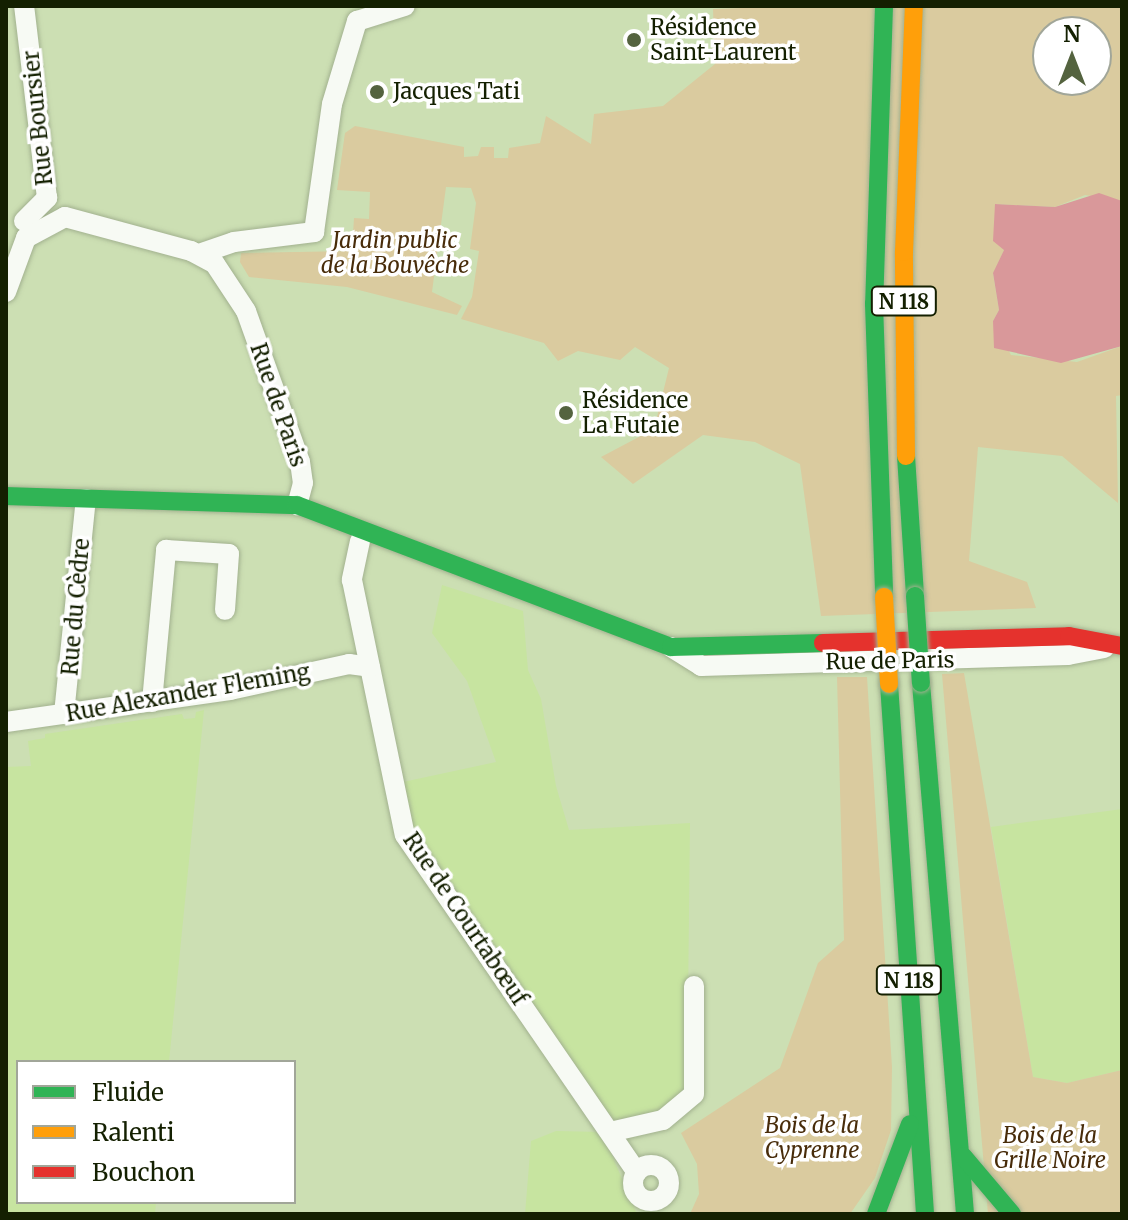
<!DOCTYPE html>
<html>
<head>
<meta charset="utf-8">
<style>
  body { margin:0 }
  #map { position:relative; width:1128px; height:1220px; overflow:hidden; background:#ccdfb3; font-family:Merriweather,serif }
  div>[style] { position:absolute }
  .built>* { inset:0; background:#c7e4a0 }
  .green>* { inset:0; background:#dacb9f }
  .water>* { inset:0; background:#d9989a }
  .roads { filter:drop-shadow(0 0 2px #a2b18f) drop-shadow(0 0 2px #a2b18f) }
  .street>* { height:20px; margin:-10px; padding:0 10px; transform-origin:10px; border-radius:10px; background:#f7faf4 }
  .street>.ring { margin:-10px; padding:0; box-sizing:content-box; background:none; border:20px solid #f7faf4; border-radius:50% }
  .fast>* { height:18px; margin:-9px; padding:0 9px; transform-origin:9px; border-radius:9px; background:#30b455 }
  .slow>* { height:18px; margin:-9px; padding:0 9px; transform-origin:9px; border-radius:9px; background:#ff9f0a }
  .jam>* { height:18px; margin:-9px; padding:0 9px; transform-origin:9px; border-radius:9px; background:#e5322d }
  .bridges { filter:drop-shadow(0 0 2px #a2b18f) drop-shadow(0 0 2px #a2b18f) }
  .fast-bridge>* { height:18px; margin:-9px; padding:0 9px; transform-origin:9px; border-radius:9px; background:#30b455 }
  .slow-bridge>* { height:18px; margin:-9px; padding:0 9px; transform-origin:9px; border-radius:9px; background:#ff9f0a }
  .dots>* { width:22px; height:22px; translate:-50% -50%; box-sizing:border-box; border:4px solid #fff; border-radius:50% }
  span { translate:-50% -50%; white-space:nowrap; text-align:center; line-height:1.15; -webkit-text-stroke:7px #fff; paint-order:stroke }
  .shield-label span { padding:2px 6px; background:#fff; border:2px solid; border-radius:6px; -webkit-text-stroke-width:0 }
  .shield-label { font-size:20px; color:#142001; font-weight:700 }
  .poi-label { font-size:22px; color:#142001 }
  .left { translate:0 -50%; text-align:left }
  .street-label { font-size:22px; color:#142001 }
  .park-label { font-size:22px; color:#482c0a; font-style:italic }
  .frame { position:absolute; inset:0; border:8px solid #142001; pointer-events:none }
  .legend { position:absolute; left:16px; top:1060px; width:280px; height:144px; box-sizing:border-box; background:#fff; border:2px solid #a1a699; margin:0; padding:10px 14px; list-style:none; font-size:24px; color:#142001 }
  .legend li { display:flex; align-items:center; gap:16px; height:40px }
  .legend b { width:40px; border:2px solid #a1a699 }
  .north { position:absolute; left:1032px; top:16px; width:80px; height:80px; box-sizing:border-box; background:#fff; border:2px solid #a1a699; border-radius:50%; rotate:0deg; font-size:22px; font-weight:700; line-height:32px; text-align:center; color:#142001 }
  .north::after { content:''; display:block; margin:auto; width:28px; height:36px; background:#54633f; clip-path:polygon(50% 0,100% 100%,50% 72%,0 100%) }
</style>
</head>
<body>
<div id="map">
  <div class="built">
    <i style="clip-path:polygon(442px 585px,523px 611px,528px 670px,541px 699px,556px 786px,569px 830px,690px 823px,687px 1093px,654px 1115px,614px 1123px,415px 834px,403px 782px,496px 762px,467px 681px,432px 633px)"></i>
    <i style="clip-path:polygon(204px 710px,169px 1062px,18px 1062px,18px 1202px,156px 1202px,155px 1214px,6px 1214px,6px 767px,31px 766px,28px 741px,45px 738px,45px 734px,182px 714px,184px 719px,195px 718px,196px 712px)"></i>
    <i style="clip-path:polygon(1122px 809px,1122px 1070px,1067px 1083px,1033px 1077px,991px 827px)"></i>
    <i style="clip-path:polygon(556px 1131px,602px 1132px,637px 1214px,525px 1214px,531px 1141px)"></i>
  </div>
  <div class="green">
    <i style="clip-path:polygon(evenodd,801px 6px,1122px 6px,1122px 201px,1085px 195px,1055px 207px,995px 204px,1004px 250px,993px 274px,999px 310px,993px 321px,1011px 355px,1077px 362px,1122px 346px,1122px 395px,1116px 396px,1118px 503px,1062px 456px,978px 447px,969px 561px,1027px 582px,1036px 608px,821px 616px,800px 464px,755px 442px,703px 435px,633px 484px,601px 457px,654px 429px,669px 368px,635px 347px,620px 360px,578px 351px,558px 361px,544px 343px,461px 319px,472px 297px,479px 251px,470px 249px,476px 203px,471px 188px,446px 187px,432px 292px,462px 306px,457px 315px,347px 287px,249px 277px,240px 262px,241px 253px,352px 251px,354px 218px,369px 219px,370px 192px,337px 190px,345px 133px,355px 126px,464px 147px,464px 157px,478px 156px,481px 147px,494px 147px,494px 158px,508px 158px,509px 148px,540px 143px,546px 116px,591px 144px,594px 114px,663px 106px,715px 64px,713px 9px,801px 6px,1048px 32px,1096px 32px,1096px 80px,1048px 80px,1048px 32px)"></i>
    <i style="clip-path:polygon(964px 673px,1033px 1077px,1067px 1083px,1122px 1070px,1122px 1214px,988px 1214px,942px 674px)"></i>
    <i style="clip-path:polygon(837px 677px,867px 677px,892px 1067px,891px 1130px,875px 1178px,850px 1214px,690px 1214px,699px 1194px,697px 1164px,681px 1133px,780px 1068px,818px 963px,844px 940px)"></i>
  </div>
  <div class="water">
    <i style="clip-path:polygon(1099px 193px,1122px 201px,1122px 346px,1061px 363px,994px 348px,993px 321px,999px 310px,993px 273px,1004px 250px,993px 241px,995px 204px,1055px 207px)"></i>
  </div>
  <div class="roads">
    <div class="street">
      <i style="left:24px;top:221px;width:33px;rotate:-45deg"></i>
      <i style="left:47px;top:198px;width:193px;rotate:-96.8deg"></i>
      <i style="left:199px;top:254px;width:37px;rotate:-19deg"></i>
      <i style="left:234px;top:242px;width:81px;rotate:-7.1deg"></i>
      <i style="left:314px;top:232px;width:129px;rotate:-82deg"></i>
      <i style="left:332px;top:104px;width:87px;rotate:-73.2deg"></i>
      <i style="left:357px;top:21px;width:50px;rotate:-17.4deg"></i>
      <i style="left:6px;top:292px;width:58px;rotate:-69.7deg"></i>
      <i style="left:26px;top:238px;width:44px;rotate:-28.3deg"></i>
      <i style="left:65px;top:217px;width:131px;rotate:15.1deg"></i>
      <i style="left:191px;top:251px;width:27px;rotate:28deg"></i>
      <i style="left:215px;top:264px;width:56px;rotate:56.6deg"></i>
      <i style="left:246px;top:311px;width:160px;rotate:70.3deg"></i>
      <i style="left:300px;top:462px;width:21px;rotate:82deg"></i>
      <i style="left:303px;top:483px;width:23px;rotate:105deg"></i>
      <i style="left:360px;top:541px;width:40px;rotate:102deg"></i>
      <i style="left:352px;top:580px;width:260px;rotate:78.3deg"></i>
      <i style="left:405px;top:835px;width:409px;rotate:55.5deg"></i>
      <i style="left:671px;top:647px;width:36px;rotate:32deg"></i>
      <i style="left:701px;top:666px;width:367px;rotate:-1.7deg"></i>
      <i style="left:1068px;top:655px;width:37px;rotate:-11deg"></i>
      <i style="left:152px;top:702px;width:153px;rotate:-84.7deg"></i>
      <i style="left:166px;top:550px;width:63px;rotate:3.6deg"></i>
      <i style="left:229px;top:554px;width:56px;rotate:94.1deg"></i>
      <i style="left:64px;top:714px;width:216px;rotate:-84.2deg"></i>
      <i style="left:6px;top:722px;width:226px;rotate:-8.1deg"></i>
      <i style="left:230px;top:690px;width:122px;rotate:-12.3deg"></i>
      <i style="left:349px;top:664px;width:21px;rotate:8deg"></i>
      <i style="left:610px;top:1132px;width:54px;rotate:-12.8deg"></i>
      <i style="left:663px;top:1120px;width:40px;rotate:-40deg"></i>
      <i style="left:694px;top:1094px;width:108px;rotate:-90deg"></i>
      <i class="ring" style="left:633px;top:1165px;width:16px;height:16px"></i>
    </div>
    <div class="fast">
      <i style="left:884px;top:6px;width:298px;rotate:91.9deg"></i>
      <i style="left:874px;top:304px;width:293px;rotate:88deg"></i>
      <i style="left:906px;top:456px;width:140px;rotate:86.3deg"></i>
      <i style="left:6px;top:496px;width:291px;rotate:1.8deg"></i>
      <i style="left:297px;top:505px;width:400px;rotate:20.8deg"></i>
      <i style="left:671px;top:647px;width:152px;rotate:-1.5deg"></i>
      <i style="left:921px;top:683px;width:533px;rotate:85.26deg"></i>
      <i style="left:889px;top:684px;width:531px;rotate:86.11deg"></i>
      <i style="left:963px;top:1156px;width:76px;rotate:49.8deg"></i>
      <i style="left:876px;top:1214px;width:96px;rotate:-69.3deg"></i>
    </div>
    <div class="slow">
      <i style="left:906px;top:456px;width:204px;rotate:-90.6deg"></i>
      <i style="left:904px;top:252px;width:246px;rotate:-87.7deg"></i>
    </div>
    <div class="jam">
      <i style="left:823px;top:643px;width:246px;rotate:-1.6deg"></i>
      <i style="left:1069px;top:636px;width:54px;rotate:10.7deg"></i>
    </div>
  </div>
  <div class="bridges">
    <div class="fast-bridge">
      <i style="left:915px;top:596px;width:87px;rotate:86.1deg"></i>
    </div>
    <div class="slow-bridge">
      <i style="left:884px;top:597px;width:87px;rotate:86.7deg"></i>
    </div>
  </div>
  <div class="dots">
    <i style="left:634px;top:40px;background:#54633f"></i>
    <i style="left:377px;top:92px;background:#54633f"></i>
    <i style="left:566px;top:413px;background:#54633f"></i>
  </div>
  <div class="shield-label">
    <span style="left:904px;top:301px">N 118</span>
    <span style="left:909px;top:980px">N 118</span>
  </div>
  <div class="poi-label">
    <span class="left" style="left:650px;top:40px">Résidence<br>Saint-Laurent</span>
    <span class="left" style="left:393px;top:92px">Jacques Tati</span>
    <span class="left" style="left:582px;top:413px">Résidence<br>La Futaie</span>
  </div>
  <div class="street-label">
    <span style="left:38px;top:118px;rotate:-96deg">Rue Boursier</span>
    <span style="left:278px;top:405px;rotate:71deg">Rue de Paris</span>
    <span style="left:76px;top:607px;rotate:-85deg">Rue du Cèdre</span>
    <span style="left:890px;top:661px;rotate:-1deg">Rue de Paris</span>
    <span style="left:188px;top:693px;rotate:-10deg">Rue Alexander Fleming</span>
    <span style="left:465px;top:919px;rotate:56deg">Rue de Courtabœuf</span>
  </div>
  <div class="park-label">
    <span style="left:395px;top:253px">Jardin public<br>de la Bouvêche</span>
    <span style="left:812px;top:1138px">Bois de la<br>Cyprenne</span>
    <span style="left:1050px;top:1148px">Bois de la<br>Grille Noire</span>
  </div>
  <div class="frame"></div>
  <ul class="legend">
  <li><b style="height:10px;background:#30b455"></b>Fluide</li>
  <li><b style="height:10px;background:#ff9f0a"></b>Ralenti</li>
  <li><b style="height:10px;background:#e5322d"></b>Bouchon</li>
  </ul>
  <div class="north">N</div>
</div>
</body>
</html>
